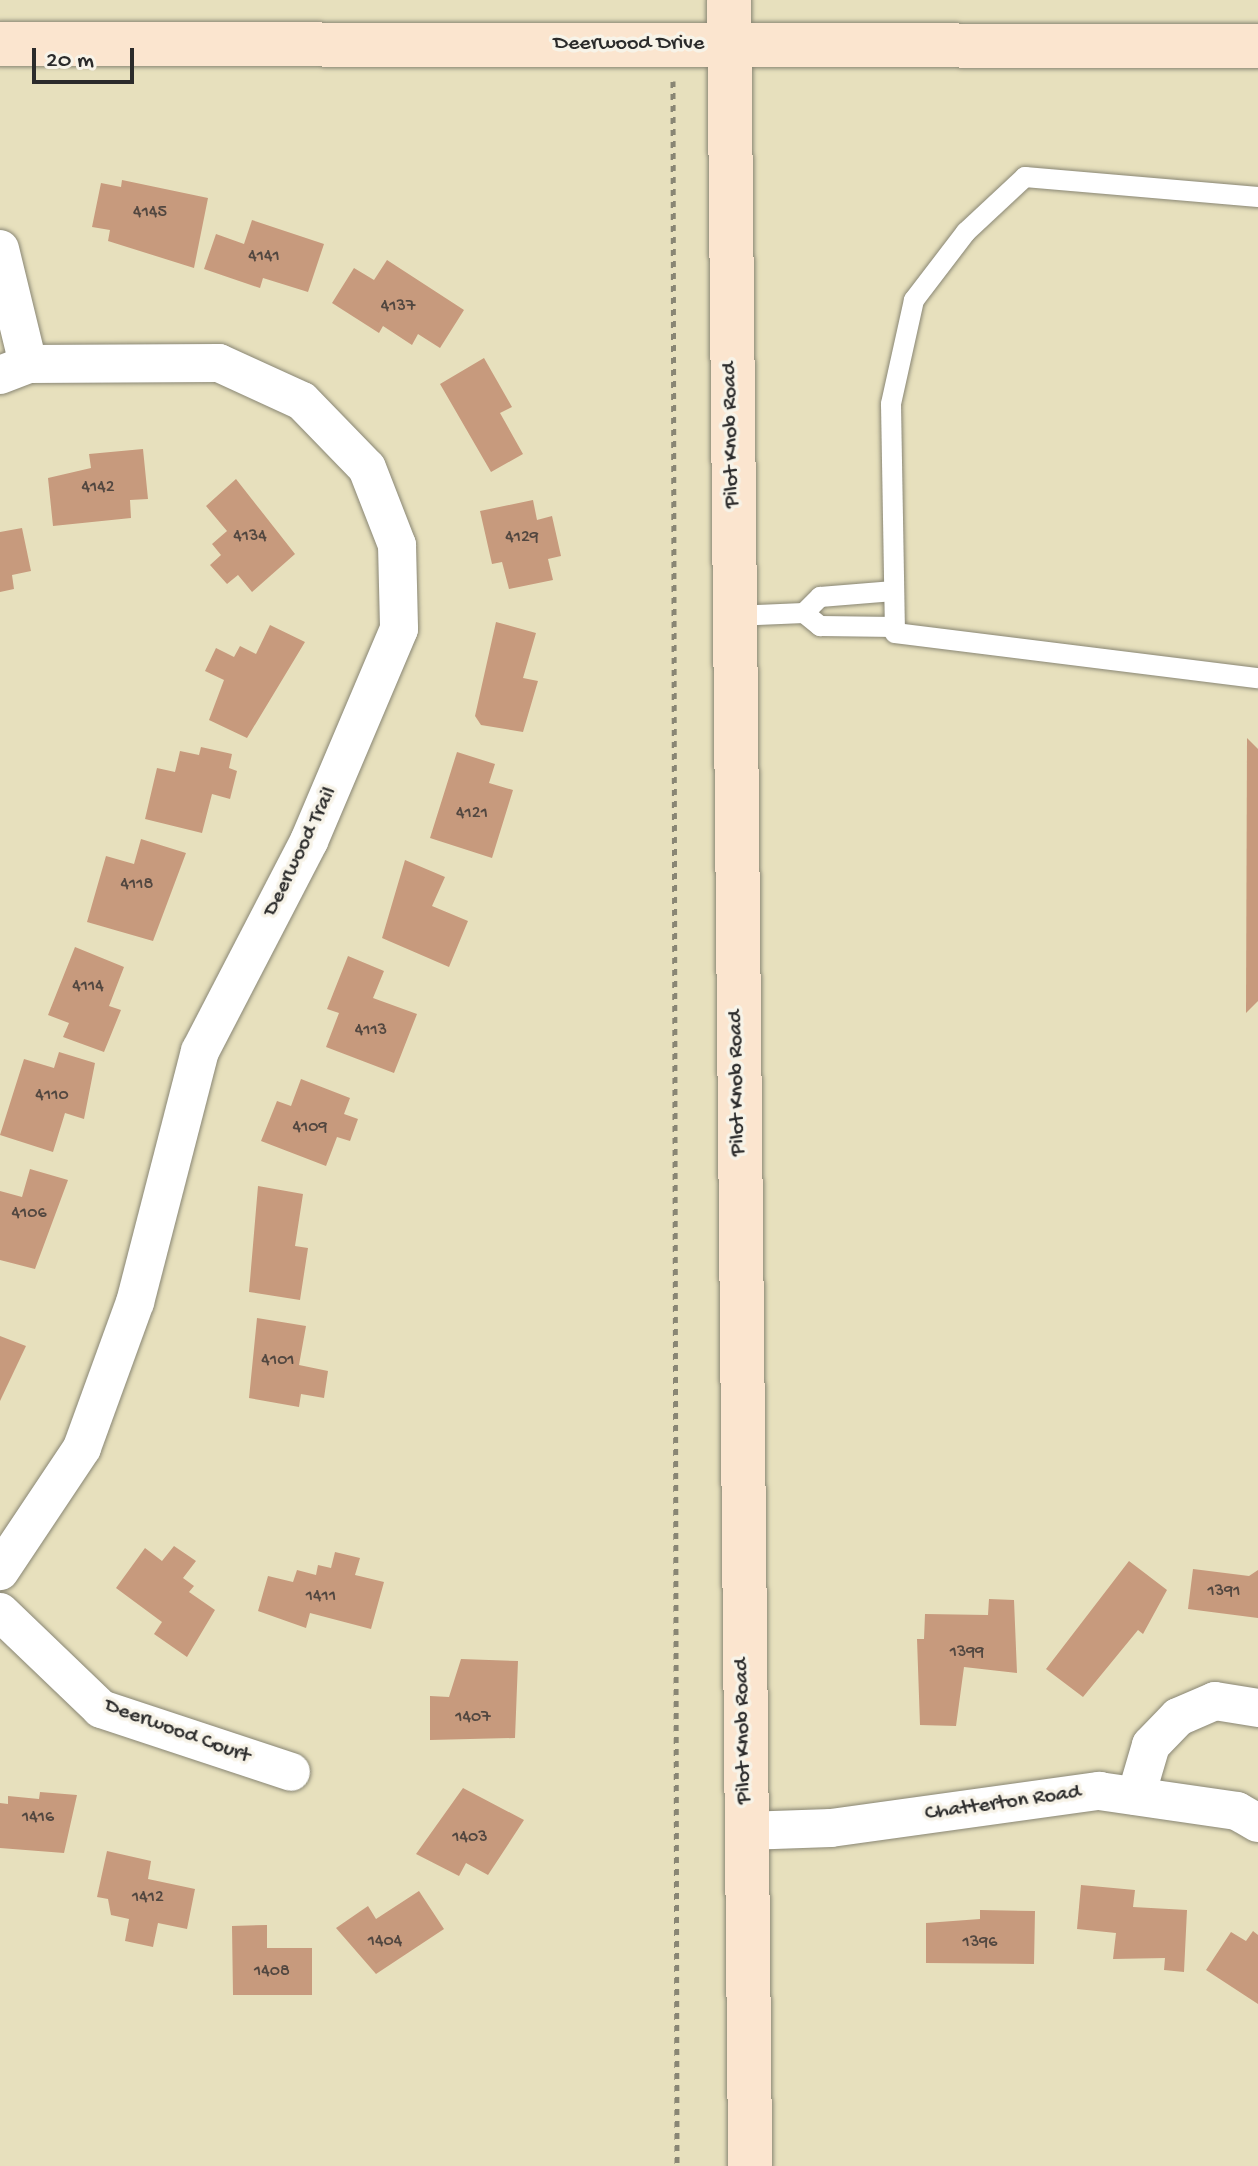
<!DOCTYPE html>
<html>
<head>
<meta charset="utf-8">
<style>
  body { margin:0 }
  #map { position:relative; width:1258px; height:2166px; overflow:hidden; background:#e7e0bd; font-family:"Gochi Hand",sans-serif }
  div>[style] { position:absolute }
  .building>* { inset:0; background:#c79a7d }
  .path>* { height:5px; margin-top:-2.5px; transform-origin:0; background:repeating-linear-gradient(90deg,#898674 0 6px,transparent 0 12px) }
  .roads { filter:drop-shadow(0 0 2px #898674) drop-shadow(0 0 2px #898674) }
  .lane>* { height:20px; margin:-10px; padding:0 10px; transform-origin:10px; border-radius:10px; background:#fff }
  .street>* { height:38px; margin:-19px; padding:0 19px; transform-origin:19px; border-radius:19px; background:#fff }
  .secondary>* { height:44px; margin:-22px; padding:0 22px; transform-origin:22px; border-radius:22px; background:#fbe5cf }
  span { translate:-50% -50%; white-space:nowrap; text-align:center; line-height:1.15; -webkit-text-stroke:7px #f7f3e8; paint-order:stroke }
  .number-label { font-size:18px; color:#524740 }
  .number-label span { -webkit-text-stroke-width:0 }
  .street-label { font-size:22px; color:#2b2b2b }
  .scale { position:absolute; left:32px; top:48px; width:102px; height:36px; box-sizing:border-box; border:4px solid #2b2b2b; border-top:0; padding-left:10px; font-size:24px; line-height:28px; white-space:nowrap; color:#2b2b2b; -webkit-text-stroke:6px #f7f3e8; paint-order:stroke }
</style>
</head>
<body>
<div id="map">
  <div class="building">
    <i style="clip-path:polygon(122px 180px,208px 198px,194px 268px,108px 241px,110px 230px,92px 227px,101px 183px,121px 187px)"></i>
    <i style="clip-path:polygon(252px 220px,324px 244px,308px 292px,263px 278px,260px 288px,204px 269px,216px 234px,244px 244px)"></i>
    <i style="clip-path:polygon(387px 260px,464px 310px,440px 348px,418px 334px,412px 345px,383px 326px,379px 333px,332px 303px,354px 268px,374px 280px)"></i>
    <i style="clip-path:polygon(484px 358px,512px 407px,500px 413px,523px 454px,491px 472px,440px 384px)"></i>
    <i style="clip-path:polygon(143px 449px,148px 499px,130px 500px,131px 518px,53px 526px,48px 478px,91px 468px,89px 454px)"></i>
    <i style="clip-path:polygon(236px 479px,295px 554px,252px 592px,238px 575px,227px 584px,210px 565px,221px 555px,212px 544px,227px 531px,206px 506px)"></i>
    <i style="clip-path:polygon(533px 500px,537px 520px,552px 516px,561px 556px,548px 559px,553px 580px,509px 589px,502px 562px,492px 564px,480px 511px)"></i>
    <i style="clip-path:polygon(22px 528px,31px 571px,12px 575px,14px 589px,0 592px,0 532px)"></i>
    <i style="clip-path:polygon(496px 622px,536px 633px,523px 678px,538px 681px,523px 732px,481px 725px,475px 716px)"></i>
    <i style="clip-path:polygon(270px 625px,305px 642px,247px 738px,209px 720px,224px 680px,205px 671px,216px 648px,234px 657px,240px 646px,256px 654px)"></i>
    <i style="clip-path:polygon(1247px 738px,1258px 749px,1258px 1001px,1246px 1013px)"></i>
    <i style="clip-path:polygon(201px 747px,232px 754px,229px 768px,237px 771px,230px 799px,212px 794px,202px 833px,145px 819px,157px 768px,175px 772px,180px 751px,199px 755px)"></i>
    <i style="clip-path:polygon(457px 752px,495px 764px,489px 783px,513px 790px,492px 858px,430px 838px)"></i>
    <i style="clip-path:polygon(141px 839px,186px 853px,153px 941px,87px 922px,106px 856px,134px 864px)"></i>
    <i style="clip-path:polygon(405px 860px,445px 877px,432px 906px,468px 921px,449px 967px,382px 938px)"></i>
    <i style="clip-path:polygon(75px 947px,124px 967px,109px 1006px,121px 1010px,104px 1052px,63px 1037px,69px 1023px,48px 1015px)"></i>
    <i style="clip-path:polygon(348px 956px,384px 971px,373px 998px,417px 1014px,394px 1073px,326px 1047px,339px 1013px,327px 1009px)"></i>
    <i style="clip-path:polygon(59px 1052px,95px 1063px,84px 1119px,65px 1113px,53px 1152px,0 1135px,24px 1059px,54px 1068px)"></i>
    <i style="clip-path:polygon(301px 1079px,350px 1098px,344px 1114px,358px 1119px,350px 1141px,337px 1137px,326px 1166px,261px 1141px,277px 1101px,291px 1106px)"></i>
    <i style="clip-path:polygon(30px 1169px,68px 1180px,35px 1269px,0 1260px,0 1191px,22px 1197px)"></i>
    <i style="clip-path:polygon(258px 1186px,303px 1194px,295px 1246px,308px 1248px,300px 1300px,249px 1292px)"></i>
    <i style="clip-path:polygon(257px 1318px,306px 1326px,299px 1365px,328px 1371px,324px 1398px,301px 1394px,299px 1407px,249px 1398px)"></i>
    <i style="clip-path:polygon(0 1336px,26px 1346px,0 1401px)"></i>
    <i style="clip-path:polygon(174px 1546px,196px 1561px,183px 1578px,194px 1586px,189px 1592px,215px 1610px,187px 1657px,154px 1634px,162px 1622px,116px 1588px,145px 1548px,162px 1561px)"></i>
    <i style="clip-path:polygon(335px 1552px,360px 1558px,355px 1575px,384px 1582px,371px 1629px,310px 1613px,306px 1628px,258px 1611px,268px 1576px,293px 1582px,297px 1570px,316px 1575px,318px 1565px,331px 1568px)"></i>
    <i style="clip-path:polygon(1129px 1561px,1167px 1590px,1143px 1634px,1138px 1630px,1083px 1697px,1046px 1669px)"></i>
    <i style="clip-path:polygon(1193px 1569px,1249px 1576px,1258px 1570px,1258px 1618px,1188px 1609px)"></i>
    <i style="clip-path:polygon(989px 1599px,1014px 1600px,1017px 1673px,964px 1667px,956px 1726px,920px 1725px,917px 1639px,924px 1639px,925px 1614px,988px 1615px)"></i>
    <i style="clip-path:polygon(461px 1659px,518px 1661px,515px 1738px,430px 1740px,430px 1696px,449px 1697px)"></i>
    <i style="clip-path:polygon(463px 1788px,524px 1820px,488px 1875px,466px 1863px,459px 1876px,416px 1854px)"></i>
    <i style="clip-path:polygon(40px 1792px,77px 1795px,64px 1853px,0 1848px,0 1803px,8px 1804px,8px 1796px,39px 1799px)"></i>
    <i style="clip-path:polygon(107px 1851px,151px 1861px,148px 1879px,195px 1889px,187px 1929px,158px 1923px,153px 1947px,125px 1941px,129px 1919px,111px 1915px,108px 1899px,97px 1897px)"></i>
    <i style="clip-path:polygon(1081px 1885px,1135px 1890px,1133px 1907px,1187px 1910px,1184px 1972px,1164px 1970px,1165px 1958px,1113px 1959px,1116px 1933px,1077px 1929px)"></i>
    <i style="clip-path:polygon(419px 1891px,444px 1929px,376px 1974px,336px 1928px,368px 1906px,376px 1919px)"></i>
    <i style="clip-path:polygon(980px 1910px,1035px 1911px,1034px 1964px,926px 1963px,926px 1923px,980px 1919px)"></i>
    <i style="clip-path:polygon(267px 1925px,267px 1948px,312px 1948px,312px 1995px,233px 1995px,232px 1926px)"></i>
    <i style="clip-path:polygon(1253px 1931px,1258px 1935px,1258px 2004px,1206px 1970px,1231px 1932px,1246px 1941px)"></i>
  </div>
  <div class="path">
    <i style="left:673px;top:81px;width:2085px;rotate:89.89deg"></i>
  </div>
  <div class="roads">
    <div class="lane">
      <i style="left:1258px;top:197px;width:234px;rotate:-175.1deg"></i>
      <i style="left:1025px;top:177px;width:81px;rotate:137deg"></i>
      <i style="left:966px;top:232px;width:86px;rotate:127.4deg"></i>
      <i style="left:914px;top:300px;width:107px;rotate:102.5deg"></i>
      <i style="left:891px;top:404px;width:229px;rotate:89deg"></i>
      <i style="left:895px;top:633px;width:366px;rotate:7.1deg"></i>
      <i style="left:804px;top:613px;width:23px;rotate:-45deg"></i>
      <i style="left:820px;top:597px;width:74px;rotate:-4.6deg"></i>
      <i style="left:734px;top:616px;width:70px;rotate:-2.5deg"></i>
      <i style="left:804px;top:613px;width:21px;rotate:39deg"></i>
      <i style="left:820px;top:626px;width:75px;rotate:0.8deg"></i>
    </div>
    <div class="street">
      <i style="left:0;top:249px;width:118px;rotate:76.3deg"></i>
      <i style="left:0;top:375px;width:30px;rotate:-21deg"></i>
      <i style="left:28px;top:364px;width:191px;rotate:-0.3deg"></i>
      <i style="left:219px;top:363px;width:91px;rotate:24.6deg"></i>
      <i style="left:302px;top:401px;width:93px;rotate:45.9deg"></i>
      <i style="left:367px;top:468px;width:83px;rotate:68.7deg"></i>
      <i style="left:397px;top:545px;width:84px;rotate:88.6deg"></i>
      <i style="left:399px;top:629px;width:230px;rotate:113deg"></i>
      <i style="left:309px;top:841px;width:237px;rotate:117.4deg"></i>
      <i style="left:200px;top:1051px;width:259px;rotate:104.5deg"></i>
      <i style="left:135px;top:1302px;width:155px;rotate:110deg"></i>
      <i style="left:82px;top:1448px;width:148px;rotate:123.7deg"></i>
      <i style="left:0;top:1612px;width:140px;rotate:43.8deg"></i>
      <i style="left:101px;top:1709px;width:200px;rotate:18.3deg"></i>
      <i style="left:1136px;top:1796px;width:53px;rotate:-73.6deg"></i>
      <i style="left:1151px;top:1745px;width:39px;rotate:-46deg"></i>
      <i style="left:1178px;top:1717px;width:40px;rotate:-23.4deg"></i>
      <i style="left:1215px;top:1701px;width:44px;rotate:9.2deg"></i>
      <i style="left:745px;top:1831px;width:86px;rotate:-2deg"></i>
      <i style="left:831px;top:1828px;width:271px;rotate:-7.9deg"></i>
      <i style="left:1099px;top:1791px;width:139px;rotate:8.2deg"></i>
      <i style="left:1237px;top:1811px;width:24px;rotate:30deg"></i>
    </div>
    <div class="secondary">
      <i style="left:729px;top:0;width:2166px;rotate:89.44deg"></i>
      <i style="left:0;top:44px;width:1258px;rotate:0.09deg"></i>
    </div>
  </div>
  <div class="number-label">
    <span style="left:150px;top:213px">4145</span>
    <span style="left:264px;top:257px">4141</span>
    <span style="left:398px;top:307px">4137</span>
    <span style="left:98px;top:488px">4142</span>
    <span style="left:250px;top:537px">4134</span>
    <span style="left:522px;top:538px">4129</span>
    <span style="left:472px;top:814px">4121</span>
    <span style="left:137px;top:885px">4118</span>
    <span style="left:88px;top:987px">4114</span>
    <span style="left:371px;top:1031px">4113</span>
    <span style="left:52px;top:1096px">4110</span>
    <span style="left:310px;top:1128px">4109</span>
    <span style="left:29px;top:1214px">4106</span>
    <span style="left:278px;top:1361px">4101</span>
    <span style="left:1224px;top:1592px">1391</span>
    <span style="left:321px;top:1597px">1411</span>
    <span style="left:967px;top:1653px">1399</span>
    <span style="left:473px;top:1718px">1407</span>
    <span style="left:38px;top:1818px">1416</span>
    <span style="left:470px;top:1838px">1403</span>
    <span style="left:148px;top:1898px">1412</span>
    <span style="left:385px;top:1942px">1404</span>
    <span style="left:980px;top:1943px">1396</span>
    <span style="left:272px;top:1972px">1408</span>
  </div>
  <div class="street-label">
    <span style="left:629px;top:45px">Deerwood Drive</span>
    <span style="left:732px;top:435px;rotate:-91deg">Pilot Knob Road</span>
    <span style="left:301px;top:852px;rotate:-64deg">Deerwood Trail</span>
    <span style="left:738px;top:1083px;rotate:-91deg">Pilot Knob Road</span>
    <span style="left:744px;top:1731px;rotate:-91deg">Pilot Knob Road</span>
    <span style="left:177px;top:1732px;rotate:20deg">Deerwood Court</span>
    <span style="left:1003px;top:1804px;rotate:-8deg">Chatterton Road</span>
  </div>
  <div class="scale">20 m</div>
</div>
</body>
</html>
